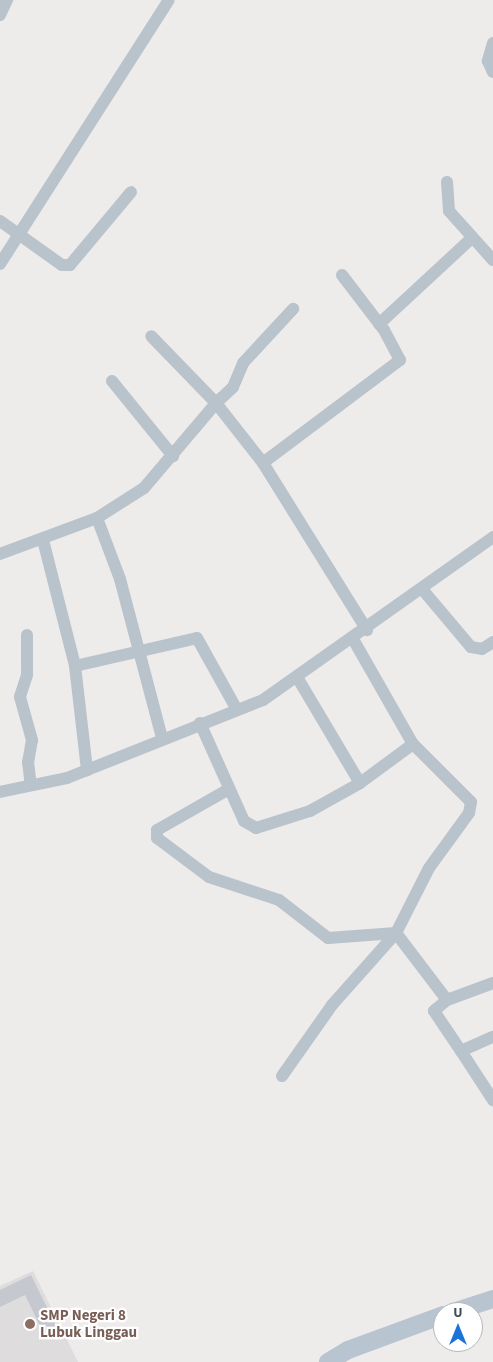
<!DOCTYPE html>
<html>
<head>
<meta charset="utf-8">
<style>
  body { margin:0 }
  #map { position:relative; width:493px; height:1362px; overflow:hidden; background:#eeebeb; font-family:"Source Sans 3",sans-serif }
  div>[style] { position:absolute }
  .education>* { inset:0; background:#dfdcdd }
  .building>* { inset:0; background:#c5c8ce }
  .street>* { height:12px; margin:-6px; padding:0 6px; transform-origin:6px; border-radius:6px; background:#b9c3cb }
  .secondary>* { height:18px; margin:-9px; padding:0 9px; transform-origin:9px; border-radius:9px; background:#b8c4d0 }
  .dots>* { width:14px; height:14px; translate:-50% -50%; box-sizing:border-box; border:2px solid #fff; border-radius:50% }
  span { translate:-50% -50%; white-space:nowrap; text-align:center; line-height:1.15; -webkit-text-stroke:4.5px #fff; paint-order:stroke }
  .education-label { font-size:15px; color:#785e54; font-weight:700 }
  .left { translate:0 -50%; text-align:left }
  .north { position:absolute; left:433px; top:1302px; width:50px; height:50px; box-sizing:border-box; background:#fff; border:1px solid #b4b9bc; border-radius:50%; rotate:0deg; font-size:14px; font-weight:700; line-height:20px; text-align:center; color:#444f58 }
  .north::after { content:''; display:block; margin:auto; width:18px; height:22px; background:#1a73d9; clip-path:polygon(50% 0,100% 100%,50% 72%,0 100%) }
</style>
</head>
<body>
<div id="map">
  <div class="education">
    <i style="clip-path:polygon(33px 1271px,78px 1362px,0 1362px,0 1286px)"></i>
  </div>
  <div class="building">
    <i style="clip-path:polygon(31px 1275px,58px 1330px,45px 1336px,25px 1295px,0 1307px,0 1290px)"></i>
  </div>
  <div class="street">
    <i style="left:0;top:15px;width:17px;rotate:-65deg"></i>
    <i style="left:493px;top:43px;width:19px;rotate:106deg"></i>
    <i style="left:488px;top:61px;width:12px;rotate:66deg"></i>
    <i style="left:447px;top:182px;width:29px;rotate:86deg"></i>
    <i style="left:449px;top:211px;width:66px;rotate:48.1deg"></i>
    <i style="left:0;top:221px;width:76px;rotate:35.4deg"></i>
    <i style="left:62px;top:265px;width:8px"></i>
    <i style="left:70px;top:265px;width:95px;rotate:-50.1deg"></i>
    <i style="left:0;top:264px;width:313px;rotate:-57.4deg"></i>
    <i style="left:342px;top:275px;width:69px;rotate:52.6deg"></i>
    <i style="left:384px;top:330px;width:34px;rotate:62deg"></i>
    <i style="left:400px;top:360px;width:171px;rotate:143.1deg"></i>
    <i style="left:263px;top:463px;width:197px;rotate:58.1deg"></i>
    <i style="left:379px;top:324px;width:127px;rotate:-42.8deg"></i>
    <i style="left:112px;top:381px;width:97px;rotate:50.9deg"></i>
    <i style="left:263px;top:463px;width:76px;rotate:-128.1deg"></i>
    <i style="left:216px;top:403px;width:23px;rotate:-43deg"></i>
    <i style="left:233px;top:387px;width:26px;rotate:-67deg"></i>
    <i style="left:243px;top:363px;width:74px;rotate:-47.2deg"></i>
    <i style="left:97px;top:518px;width:56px;rotate:-32.6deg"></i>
    <i style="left:144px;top:488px;width:111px;rotate:-49.7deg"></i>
    <i style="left:216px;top:403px;width:93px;rotate:-134.1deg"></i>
    <i style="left:43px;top:540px;width:130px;rotate:75.7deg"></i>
    <i style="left:75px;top:666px;width:105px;rotate:83.4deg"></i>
    <i style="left:0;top:554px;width:103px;rotate:-20.4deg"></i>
    <i style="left:97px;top:518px;width:65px;rotate:69.3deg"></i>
    <i style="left:120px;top:579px;width:164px;rotate:75.2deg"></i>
    <i style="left:422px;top:589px;width:76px;rotate:49.8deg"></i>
    <i style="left:471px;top:647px;width:11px;rotate:10deg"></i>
    <i style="left:482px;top:649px;width:13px;rotate:-32deg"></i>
    <i style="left:27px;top:635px;width:40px;rotate:90deg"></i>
    <i style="left:27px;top:675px;width:23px;rotate:108deg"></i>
    <i style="left:20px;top:697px;width:45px;rotate:74.4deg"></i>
    <i style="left:32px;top:740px;width:22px;rotate:100deg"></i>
    <i style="left:28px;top:762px;width:23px;rotate:83deg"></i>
    <i style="left:353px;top:639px;width:121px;rotate:60.3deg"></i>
    <i style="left:413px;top:744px;width:82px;rotate:45deg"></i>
    <i style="left:471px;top:802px;width:11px;rotate:100deg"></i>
    <i style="left:469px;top:813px;width:68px;rotate:126deg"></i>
    <i style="left:429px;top:868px;width:73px;rotate:116.9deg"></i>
    <i style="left:396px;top:933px;width:84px;rotate:52.7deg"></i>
    <i style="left:75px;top:666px;width:125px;rotate:-12.9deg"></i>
    <i style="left:197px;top:638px;width:82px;rotate:60.9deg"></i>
    <i style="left:297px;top:677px;width:123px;rotate:59.3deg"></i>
    <i style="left:200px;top:723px;width:107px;rotate:65.8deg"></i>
    <i style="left:244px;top:821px;width:14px;rotate:30deg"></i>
    <i style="left:256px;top:828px;width:57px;rotate:-17.5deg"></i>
    <i style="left:310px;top:811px;width:57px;rotate:-29.2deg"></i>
    <i style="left:360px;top:783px;width:66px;rotate:-36.3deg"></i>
    <i style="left:229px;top:789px;width:83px;rotate:150.3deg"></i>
    <i style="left:157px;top:830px;width:8px;rotate:90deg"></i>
    <i style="left:157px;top:838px;width:65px;rotate:36.9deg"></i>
    <i style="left:209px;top:877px;width:74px;rotate:18.2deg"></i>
    <i style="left:279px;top:900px;width:62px;rotate:37.8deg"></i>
    <i style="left:328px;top:938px;width:68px;rotate:-4.2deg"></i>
    <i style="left:0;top:792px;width:68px;rotate:-11.8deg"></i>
    <i style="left:67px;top:778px;width:211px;rotate:-21.7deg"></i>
    <i style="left:263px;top:700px;width:282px;rotate:-35.3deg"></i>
    <i style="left:493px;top:983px;width:49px;rotate:159.7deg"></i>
    <i style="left:447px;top:1000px;width:17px;rotate:140deg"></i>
    <i style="left:434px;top:1011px;width:48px;rotate:56deg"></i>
    <i style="left:461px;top:1051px;width:35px;rotate:-24deg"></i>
    <i style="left:461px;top:1051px;width:59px;rotate:56.9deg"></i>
    <i style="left:282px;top:1076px;width:87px;rotate:-54.8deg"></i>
    <i style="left:332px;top:1005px;width:96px;rotate:-48.4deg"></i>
  </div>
  <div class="secondary">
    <i style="left:453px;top:1312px;width:42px;rotate:-18deg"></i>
    <i style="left:328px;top:1362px;width:23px;rotate:-31deg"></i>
    <i style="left:348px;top:1350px;width:101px;rotate:-20.2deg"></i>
  </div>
  <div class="dots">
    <i style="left:30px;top:1324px;background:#8d6e63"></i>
  </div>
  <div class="education-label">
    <span class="left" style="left:40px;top:1324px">SMP Negeri 8<br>Lubuk Linggau</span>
  </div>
  <div class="north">U</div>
</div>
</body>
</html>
